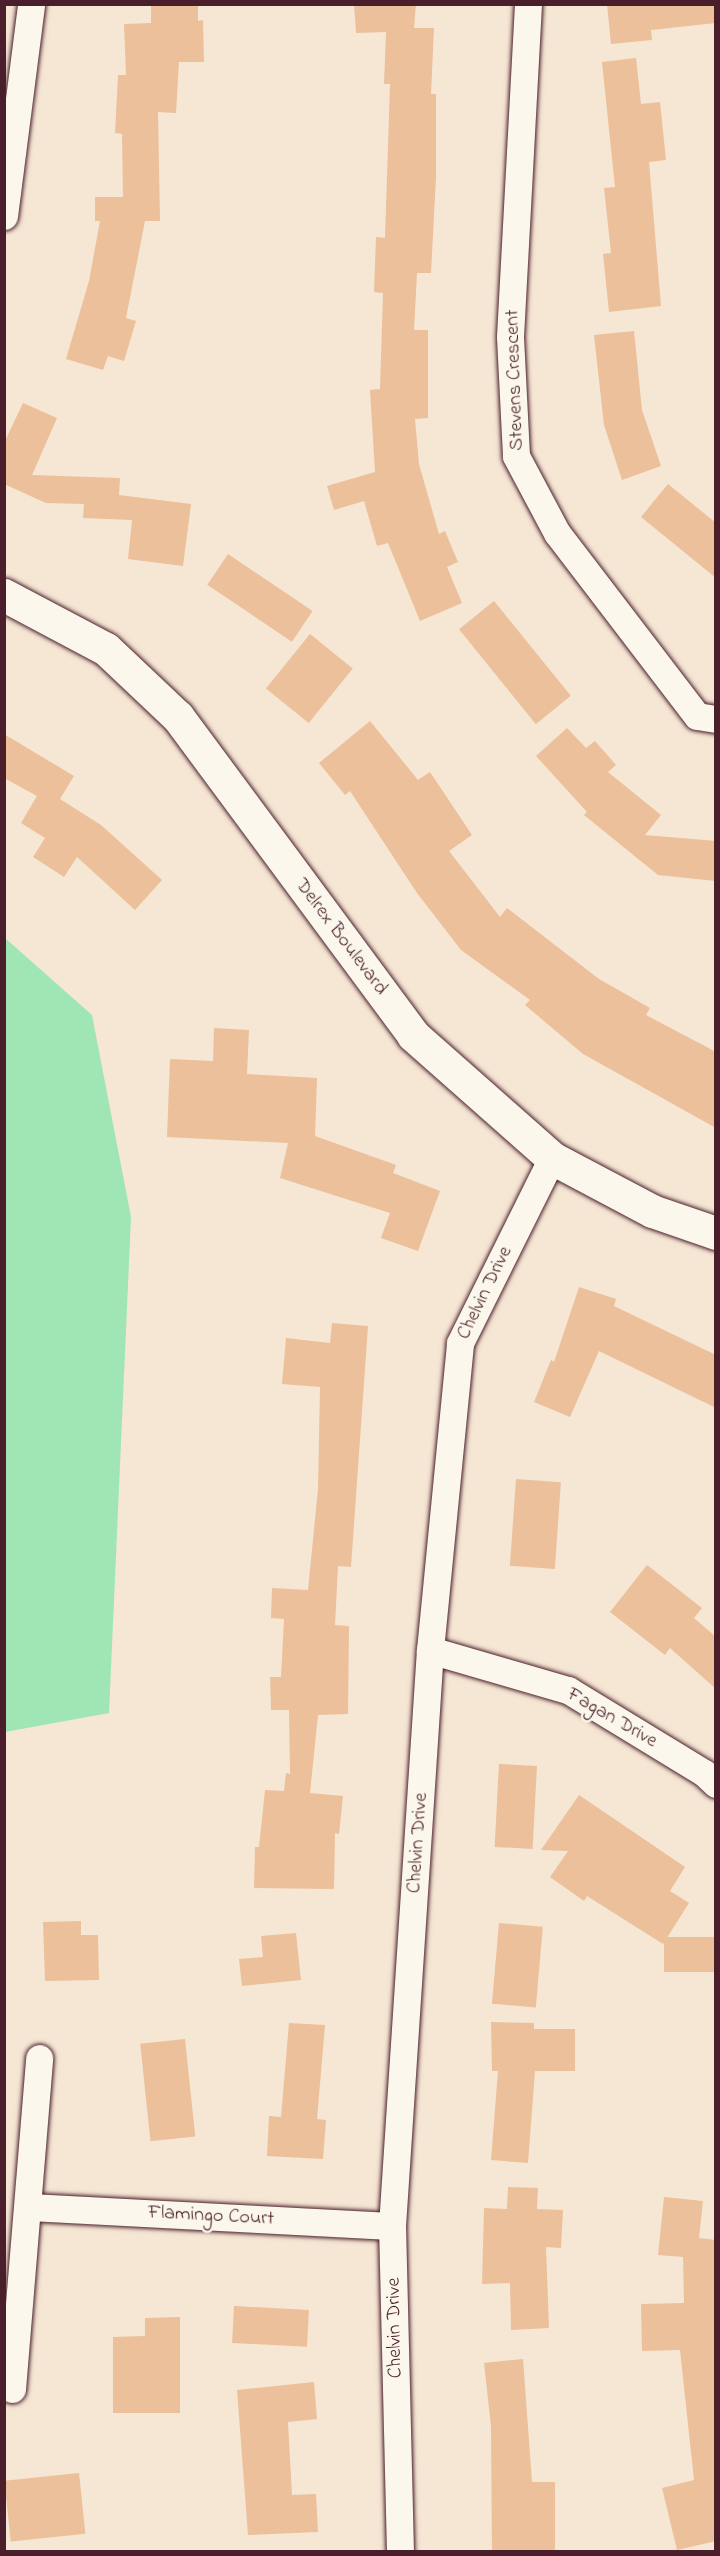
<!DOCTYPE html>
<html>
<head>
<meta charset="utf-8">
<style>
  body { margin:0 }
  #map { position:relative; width:720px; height:2556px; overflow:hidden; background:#f6e6d4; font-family:"Indie Flower",sans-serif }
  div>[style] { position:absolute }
  .green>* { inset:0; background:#9fe6b4 }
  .building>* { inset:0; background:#ebc09b; transform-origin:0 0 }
  .roads { filter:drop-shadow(0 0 2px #4a1f2b) drop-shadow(0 0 2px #4a1f2b) }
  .street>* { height:27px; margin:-13.5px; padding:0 13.5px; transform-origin:13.5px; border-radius:13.5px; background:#fbf7ec }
  .secondary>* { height:33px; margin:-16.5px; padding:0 16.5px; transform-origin:16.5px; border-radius:16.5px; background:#fbf7ec }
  span { translate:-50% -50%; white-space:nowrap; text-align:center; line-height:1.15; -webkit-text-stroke:5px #fbf7ec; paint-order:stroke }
  .street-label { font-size:20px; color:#4a1f2b }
  .frame { position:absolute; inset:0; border:6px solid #4a1f2b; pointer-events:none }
</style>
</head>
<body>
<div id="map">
  <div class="green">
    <i style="clip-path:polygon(5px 938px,92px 1015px,131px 1217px,109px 1713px,5px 1732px)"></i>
  </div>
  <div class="building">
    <i style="clip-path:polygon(151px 4px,198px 4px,198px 21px,203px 20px,204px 62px,179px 62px,176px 113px,158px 112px,160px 221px,145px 221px,126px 318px,136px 321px,124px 361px,108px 356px,103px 370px,66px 359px,89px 281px,100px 221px,95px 221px,95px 197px,123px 197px,122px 134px,115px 133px,118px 75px,126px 75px,124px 24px,151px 23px)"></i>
    <i style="clip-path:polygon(354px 4px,416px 4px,414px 28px,434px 28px,431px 94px,436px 94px,436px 177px,431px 273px,417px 273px,414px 330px,428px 330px,428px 418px,415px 419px,419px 464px,439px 534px,445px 531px,458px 562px,447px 567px,462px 603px,420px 621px,388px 543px,377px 546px,364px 501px,334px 510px,327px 486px,375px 472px,370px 390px,380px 389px,383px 293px,374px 292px,376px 237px,385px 238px,390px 84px,384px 84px,386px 32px,356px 33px)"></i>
    <i style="clip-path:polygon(607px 4px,716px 4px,716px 23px,651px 30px,652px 40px,611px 44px)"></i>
    <i style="clip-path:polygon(636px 58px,641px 104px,660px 102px,666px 160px,649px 162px,661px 306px,609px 312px,603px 254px,611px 253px,604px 188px,615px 187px,602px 62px)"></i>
    <i style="clip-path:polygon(634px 331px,642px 410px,661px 466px,622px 480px,604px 425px,594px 335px)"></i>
    <i style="clip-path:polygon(23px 403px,57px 418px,32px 475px,120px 478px,119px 495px,191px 504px,183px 566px,128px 559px,132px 520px,83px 518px,84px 504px,46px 503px,4px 484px,4px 443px)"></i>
    <i style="clip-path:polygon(668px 484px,716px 523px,716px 578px,641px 517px)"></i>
    <i style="left:228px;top:554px;width:102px;height:37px;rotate:34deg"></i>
    <i style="left:494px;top:601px;width:122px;height:45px;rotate:51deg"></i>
    <i style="left:310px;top:634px;width:55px;height:70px;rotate:39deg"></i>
    <i style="clip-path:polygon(370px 721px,418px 780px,430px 772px,472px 835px,449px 851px,500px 917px,507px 908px,599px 979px,650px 1008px,646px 1015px,716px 1052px,716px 1128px,583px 1054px,525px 1005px,530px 1000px,461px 950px,417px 893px,350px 791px,345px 795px,319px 763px)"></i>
    <i style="clip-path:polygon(567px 728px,586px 748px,595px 741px,616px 765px,608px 772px,661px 815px,645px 835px,716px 841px,716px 881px,658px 875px,584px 815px,587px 812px,536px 756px)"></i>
    <i style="clip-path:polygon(4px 734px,74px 776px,60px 799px,101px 825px,162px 880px,135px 910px,77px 857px,64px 877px,33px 857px,45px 838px,21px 823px,37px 796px,4px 778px)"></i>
    <i style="clip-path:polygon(214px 1028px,249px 1030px,247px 1074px,317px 1078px,315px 1136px,396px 1165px,393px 1173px,440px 1191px,418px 1251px,381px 1238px,390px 1213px,280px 1178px,288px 1143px,167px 1137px,170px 1059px,213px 1061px)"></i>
    <i style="clip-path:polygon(579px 1287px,616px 1299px,614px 1306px,716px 1355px,716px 1408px,599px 1351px,570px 1417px,534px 1402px,551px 1360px,554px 1362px)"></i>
    <i style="clip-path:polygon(332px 1323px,368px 1326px,351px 1567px,338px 1566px,335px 1625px,349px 1626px,348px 1714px,318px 1715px,310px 1793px,343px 1796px,339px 1834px,335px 1833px,334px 1889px,254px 1888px,255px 1847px,259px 1847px,265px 1790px,284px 1791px,286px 1773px,290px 1774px,289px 1710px,271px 1710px,270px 1677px,281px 1677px,284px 1619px,271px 1618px,272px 1588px,308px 1590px,318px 1489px,320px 1387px,282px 1384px,286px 1338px,330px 1343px)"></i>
    <i style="left:516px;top:1479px;width:45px;height:87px;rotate:4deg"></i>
    <i style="clip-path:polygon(647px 1565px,702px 1608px,694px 1618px,716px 1637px,716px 1689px,670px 1648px,665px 1655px,610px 1612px)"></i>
    <i style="left:499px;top:1764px;width:38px;height:83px;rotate:3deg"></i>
    <i style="clip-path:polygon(579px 1795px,685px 1867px,670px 1891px,689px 1903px,663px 1944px,587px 1896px,584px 1901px,550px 1877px,568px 1851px,541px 1850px)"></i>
    <i style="clip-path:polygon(81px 1921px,81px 1935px,98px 1935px,99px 1980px,45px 1981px,43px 1922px)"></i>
    <i style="left:499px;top:1923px;width:44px;height:81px;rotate:5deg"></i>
    <i style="clip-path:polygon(296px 1933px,301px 1980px,242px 1986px,239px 1959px,263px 1957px,261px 1936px)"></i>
    <i style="left:716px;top:1937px;width:35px;height:52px;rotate:90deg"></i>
    <i style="clip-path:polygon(491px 2022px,534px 2023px,534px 2029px,575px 2029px,575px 2071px,535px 2071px,528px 2163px,491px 2160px,498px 2071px,492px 2071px)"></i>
    <i style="clip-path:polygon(289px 2023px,325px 2025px,317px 2119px,326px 2120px,323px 2159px,267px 2156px,269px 2116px,281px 2117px)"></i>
    <i style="left:185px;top:2039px;width:98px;height:45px;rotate:84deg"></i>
    <i style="clip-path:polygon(508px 2187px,538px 2188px,537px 2209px,563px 2210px,561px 2248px,546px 2247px,549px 2328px,511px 2330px,510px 2283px,482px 2284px,484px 2208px,507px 2209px)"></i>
    <i style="clip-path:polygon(664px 2197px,703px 2201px,699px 2238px,716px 2240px,716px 2541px,677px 2550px,662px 2488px,694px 2480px,680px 2350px,642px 2351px,641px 2304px,684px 2303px,683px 2257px,658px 2255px)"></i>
    <i style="left:234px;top:2306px;width:75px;height:37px;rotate:3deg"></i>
    <i style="clip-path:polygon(180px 2317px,180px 2413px,113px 2413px,113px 2337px,145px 2336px,145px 2318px)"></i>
    <i style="clip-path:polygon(523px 2359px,532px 2482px,555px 2482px,555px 2552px,492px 2552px,491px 2427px,484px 2363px)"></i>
    <i style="clip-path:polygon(314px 2382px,317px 2419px,288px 2422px,292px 2495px,316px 2494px,318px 2532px,248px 2535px,237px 2390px)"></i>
    <i style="left:79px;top:2473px;width:61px;height:75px;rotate:84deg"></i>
  </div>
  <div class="roads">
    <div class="street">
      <i style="left:528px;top:4px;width:333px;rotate:93.1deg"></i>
      <i style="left:510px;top:337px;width:119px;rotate:87.1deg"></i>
      <i style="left:516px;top:456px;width:87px;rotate:62deg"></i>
      <i style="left:557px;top:533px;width:230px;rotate:52.6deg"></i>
      <i style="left:697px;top:716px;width:19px;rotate:9deg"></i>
      <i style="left:4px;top:216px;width:214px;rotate:-82.7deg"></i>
      <i style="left:430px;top:1650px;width:144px;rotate:16.2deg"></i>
      <i style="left:568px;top:1690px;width:159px;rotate:31.4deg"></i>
      <i style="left:704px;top:1773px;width:16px;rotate:43deg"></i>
      <i style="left:29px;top:2207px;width:363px;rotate:3deg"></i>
      <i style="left:12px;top:2389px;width:332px;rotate:-85.3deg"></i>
      <i style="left:400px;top:2552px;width:326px;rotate:-91.4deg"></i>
      <i style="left:392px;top:2226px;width:577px;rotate:-86.23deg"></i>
      <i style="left:430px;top:1650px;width:308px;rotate:-84.4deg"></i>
      <i style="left:460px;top:1343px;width:207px;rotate:-63.6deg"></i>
    </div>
    <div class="secondary">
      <i style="left:4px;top:595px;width:115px;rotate:27.9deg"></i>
      <i style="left:106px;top:649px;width:99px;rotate:43.4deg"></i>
      <i style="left:178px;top:717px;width:395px;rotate:53.5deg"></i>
      <i style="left:413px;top:1035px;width:186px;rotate:41.5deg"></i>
      <i style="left:552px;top:1158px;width:113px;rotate:27.9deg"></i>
      <i style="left:652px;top:1211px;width:68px;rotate:19deg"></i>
    </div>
  </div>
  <div class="street-label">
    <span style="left:515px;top:380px;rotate:-92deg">Stevens Crescent</span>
    <span style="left:341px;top:937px;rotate:53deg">Delrex Boulevard</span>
    <span style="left:485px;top:1293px;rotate:-64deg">Chelvin Drive</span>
    <span style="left:612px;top:1718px;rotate:30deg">Fagan Drive</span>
    <span style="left:418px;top:1843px;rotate:-86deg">Chelvin Drive</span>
    <span style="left:211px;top:2216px;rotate:3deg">Flamingo Court</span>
    <span style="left:395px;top:2328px;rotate:-91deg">Chelvin Drive</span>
  </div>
  <div class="frame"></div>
</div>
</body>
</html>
